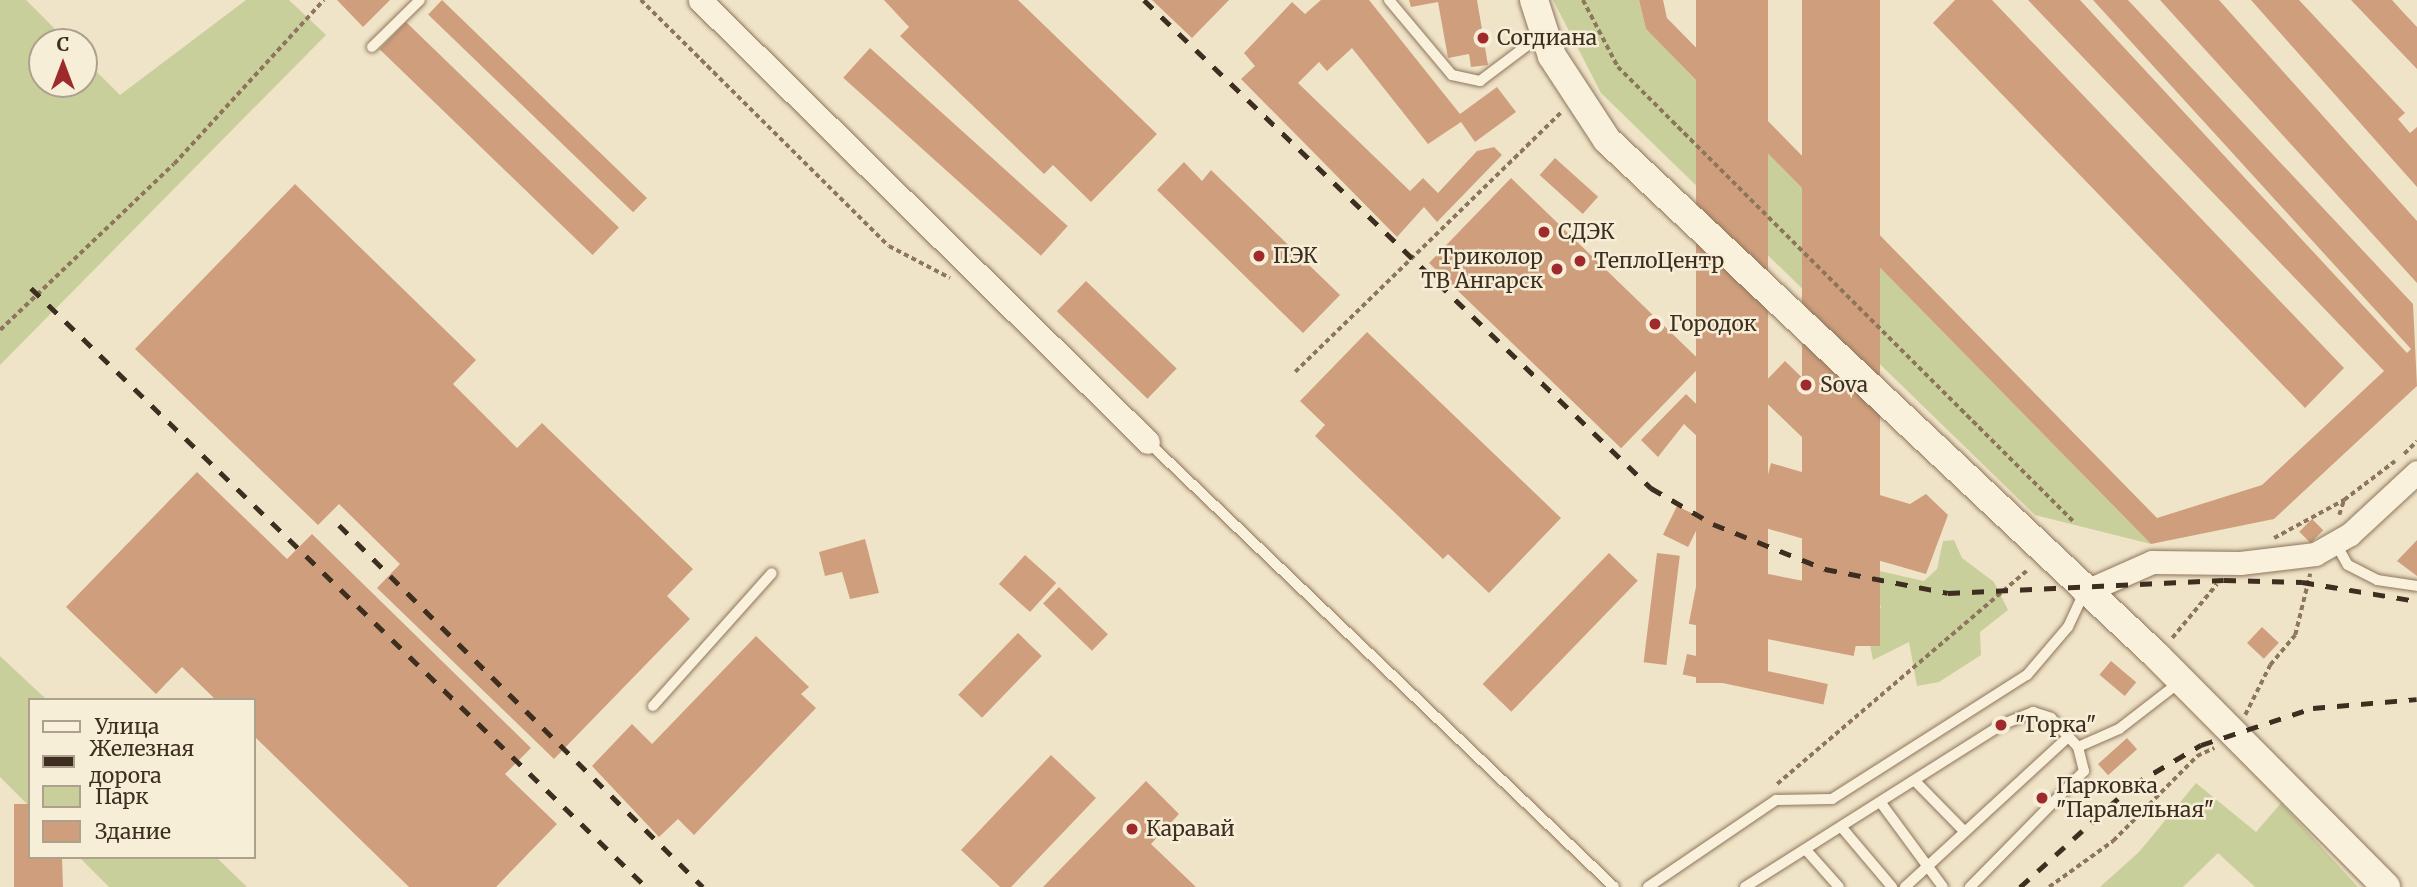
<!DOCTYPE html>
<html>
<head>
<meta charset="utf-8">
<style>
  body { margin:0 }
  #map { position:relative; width:2417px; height:887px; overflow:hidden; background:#f0e4c8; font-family:Merriweather,serif }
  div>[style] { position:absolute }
  .green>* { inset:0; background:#c9cf9b }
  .building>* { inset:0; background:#cf9f7d; transform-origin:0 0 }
  .path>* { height:3.5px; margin-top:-1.75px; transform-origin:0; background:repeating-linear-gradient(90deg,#8d765c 0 5px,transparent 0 8.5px) }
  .roads { filter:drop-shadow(0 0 2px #8d765c) drop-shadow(0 0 2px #8d765c) }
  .service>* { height:10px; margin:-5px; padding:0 5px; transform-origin:5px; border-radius:5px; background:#faf1dc }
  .minor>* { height:23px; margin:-11.5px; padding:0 11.5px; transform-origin:11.5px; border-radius:11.5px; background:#faf1dc }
  .tertiary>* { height:28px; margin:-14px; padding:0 14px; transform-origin:14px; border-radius:14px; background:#faf1dc }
  .rail>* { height:5px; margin-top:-2.5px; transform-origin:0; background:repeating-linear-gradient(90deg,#3d2e20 0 12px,transparent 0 24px) }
  .dots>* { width:19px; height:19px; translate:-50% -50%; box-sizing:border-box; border:4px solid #f7eed8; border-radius:50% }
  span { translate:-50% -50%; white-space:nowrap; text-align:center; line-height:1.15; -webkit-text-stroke:5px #f7eed8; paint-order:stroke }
  .poi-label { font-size:21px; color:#3d2e20 }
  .left { translate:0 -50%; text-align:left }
  .right { translate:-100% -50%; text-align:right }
  .legend { position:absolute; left:28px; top:698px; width:228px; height:161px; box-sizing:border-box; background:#f7eed8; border:2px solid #ada18e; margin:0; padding:9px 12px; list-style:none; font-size:21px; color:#3d2e20 }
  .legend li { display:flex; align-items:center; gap:14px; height:35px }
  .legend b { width:35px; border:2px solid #ada18e }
  .north { position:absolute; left:28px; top:28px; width:70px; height:70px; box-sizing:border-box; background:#f7eed8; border:2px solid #ada18e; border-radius:50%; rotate:0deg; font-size:19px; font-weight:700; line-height:28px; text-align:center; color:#3d2e20 }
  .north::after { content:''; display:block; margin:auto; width:24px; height:32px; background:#9e2a2b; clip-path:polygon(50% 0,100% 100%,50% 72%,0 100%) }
</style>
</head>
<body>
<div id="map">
  <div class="green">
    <i style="clip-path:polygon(0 0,26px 0,68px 42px,42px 42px,42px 84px,84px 84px,84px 59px,120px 95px,246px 0,289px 0,326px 35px,0 365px)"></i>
    <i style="clip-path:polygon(1553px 0,1639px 0,1646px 29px,2151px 544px,2035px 515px,1601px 93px)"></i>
    <i style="clip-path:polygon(1954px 540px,1962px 558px,1994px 582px,2008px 610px,1980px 632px,1981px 655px,1939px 682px,1917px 686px,1909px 642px,1873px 660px,1868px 636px,1881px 607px,1869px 583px,1875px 570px,1924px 581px,1937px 569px,1943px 541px)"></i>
    <i style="clip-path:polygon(0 656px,47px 700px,30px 700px,30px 807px,0 777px)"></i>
    <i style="clip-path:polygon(2196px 783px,2256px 832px,2281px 803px,2358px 887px,2255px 887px,2218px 853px,2183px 887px,2100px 887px,2139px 852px)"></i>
    <i style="clip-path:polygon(79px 857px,216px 857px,247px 887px,109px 887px)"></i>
  </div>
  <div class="building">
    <i style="clip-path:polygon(337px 0,390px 0,363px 27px)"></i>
    <i style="left:442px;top:0;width:285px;height:20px;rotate:44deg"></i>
    <i style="clip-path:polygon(884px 0,1018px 0,1157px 134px,1091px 202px,1053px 165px,1044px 174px,900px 36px,909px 27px)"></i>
    <i style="clip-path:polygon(1152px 0,1229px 0,1192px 38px)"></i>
    <i style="clip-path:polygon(1321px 0,1369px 0,1460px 114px,1497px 87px,1516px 112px,1475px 142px,1461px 122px,1428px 144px,1352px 48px,1327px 71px,1319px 62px,1298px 83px,1410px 191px,1423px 178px,1438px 193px,1477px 151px,1494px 147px,1502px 155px,1437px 222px,1424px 207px,1397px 237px,1241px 79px,1255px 66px,1244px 53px,1292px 2px,1305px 14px)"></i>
    <i style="clip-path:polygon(1409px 0,1477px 0,1488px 65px,1471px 67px,1469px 54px,1448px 58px,1438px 2px,1411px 7px)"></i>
    <i style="clip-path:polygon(1639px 0,1663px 0,1667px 18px,2157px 518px,2262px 485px,2384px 371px,2028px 0,2080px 0,2407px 353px,2411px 349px,2093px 0,2128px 0,2413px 304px,2417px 386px,2274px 519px,2151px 544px,1646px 29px)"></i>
    <i style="left:1696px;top:0;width:72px;height:683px"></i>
    <i style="left:1802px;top:0;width:78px;height:646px"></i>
    <i style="clip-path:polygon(1955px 0,1992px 0,2344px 368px,2305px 408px,1933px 23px)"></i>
    <i style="clip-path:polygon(2160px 0,2219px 0,2417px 221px,2417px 283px)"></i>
    <i style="clip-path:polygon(2251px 0,2299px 0,2405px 113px,2398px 119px,2410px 133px,2417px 127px,2417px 187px)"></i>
    <i style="clip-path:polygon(2351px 0,2392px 0,2402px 11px,2417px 27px,2417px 69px)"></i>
    <i style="left:406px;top:22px;width:296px;height:38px;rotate:44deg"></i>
    <i style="left:870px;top:48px;width:266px;height:40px;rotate:42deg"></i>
    <i style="left:1555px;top:158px;width:58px;height:23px;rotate:42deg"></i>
    <i style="clip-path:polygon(1184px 162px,1202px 181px,1211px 170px,1340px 295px,1303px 333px,1157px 190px)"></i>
    <i style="left:1511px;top:178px;width:267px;height:118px;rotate:44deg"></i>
    <i style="clip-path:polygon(295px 184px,476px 360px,453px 384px,517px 448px,542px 423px,693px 569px,667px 596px,690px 619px,554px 759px,377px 588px,400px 564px,339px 504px,318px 525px,135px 349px)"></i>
    <i style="left:1086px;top:281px;width:126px;height:42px;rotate:44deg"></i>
    <i style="clip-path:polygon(1367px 332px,1561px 518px,1489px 593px,1448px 554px,1443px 559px,1315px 436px,1325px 425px,1300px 401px)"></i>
    <i style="left:1735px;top:337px;width:21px;height:80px;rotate:3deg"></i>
    <i style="left:1785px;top:361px;width:74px;height:43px;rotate:44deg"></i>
    <i style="clip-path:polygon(1686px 394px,1735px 442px,1719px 457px,1684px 424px,1658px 457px,1641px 440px)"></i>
    <i style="clip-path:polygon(1771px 463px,1910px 504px,1926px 494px,1948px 515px,1926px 574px,1755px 525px)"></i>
    <i style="clip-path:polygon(197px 472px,287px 559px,312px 534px,531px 748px,505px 774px,557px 824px,496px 887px,409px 887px,254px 736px,254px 700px,216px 700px,182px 667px,156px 694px,66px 607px)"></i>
    <i style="left:1677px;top:506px;width:28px;height:32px;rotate:26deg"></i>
    <i style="left:2312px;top:519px;width:16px;height:18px;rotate:45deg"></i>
    <i style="clip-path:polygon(865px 539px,879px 593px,850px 599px,842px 572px,825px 576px,819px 552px)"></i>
    <i style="clip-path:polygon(2417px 540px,2417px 576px,2397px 561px)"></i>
    <i style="left:1609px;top:553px;width:40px;height:182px;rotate:44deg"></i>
    <i style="left:1657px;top:553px;width:23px;height:110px;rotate:7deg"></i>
    <i style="left:1025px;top:555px;width:42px;height:39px;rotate:42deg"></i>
    <i style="left:1701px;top:561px;width:168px;height:64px;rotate:11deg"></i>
    <i style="left:1059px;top:587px;width:68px;height:23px;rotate:44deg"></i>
    <i style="left:2262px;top:627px;width:23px;height:22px;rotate:43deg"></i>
    <i style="left:1018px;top:633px;width:33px;height:86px;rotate:44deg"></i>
    <i style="clip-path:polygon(756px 636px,809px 687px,801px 694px,816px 708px,694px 835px,678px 819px,659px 837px,592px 766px,632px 724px,652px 744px)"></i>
    <i style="left:1687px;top:654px;width:144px;height:21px;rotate:12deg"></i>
    <i style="left:2111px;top:661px;width:33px;height:18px;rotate:40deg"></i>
    <i style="left:2127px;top:738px;width:15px;height:39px;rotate:48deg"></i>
    <i style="clip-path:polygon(1051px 755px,1096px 798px,1011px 887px,1000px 887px,961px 850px)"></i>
    <i style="clip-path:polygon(1146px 781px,1179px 814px,1151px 844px,1196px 887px,1043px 887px)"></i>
    <i style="clip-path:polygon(14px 804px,30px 804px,30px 857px,62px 857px,63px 887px,14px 887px)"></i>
  </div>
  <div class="path">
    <i style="left:641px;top:0;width:349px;rotate:44.8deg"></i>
    <i style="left:889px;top:246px;width:69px;rotate:27.7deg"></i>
    <i style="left:1583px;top:0;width:76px;rotate:62.4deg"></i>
    <i style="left:1618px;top:67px;width:646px;rotate:44.94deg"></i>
    <i style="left:0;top:330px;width:240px;rotate:-43.7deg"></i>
    <i style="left:174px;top:164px;width:222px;rotate:-47.6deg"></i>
    <i style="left:1295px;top:372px;width:373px;rotate:-44.3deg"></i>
    <i style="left:2404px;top:454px;width:18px;rotate:-45deg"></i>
    <i style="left:2339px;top:515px;width:16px;rotate:-72deg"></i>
    <i style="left:2344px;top:500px;width:64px;rotate:-37.4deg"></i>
    <i style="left:2274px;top:538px;width:80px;rotate:-28.5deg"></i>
    <i style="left:2172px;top:638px;width:70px;rotate:-50.2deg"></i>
    <i style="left:2245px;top:715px;width:56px;rotate:-63.4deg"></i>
    <i style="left:2270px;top:665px;width:39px;rotate:-50deg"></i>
    <i style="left:2295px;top:635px;width:63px;rotate:-76.2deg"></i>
    <i style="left:1777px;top:784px;width:331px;rotate:-40.5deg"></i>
    <i style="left:2049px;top:887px;width:79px;rotate:-35.7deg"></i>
    <i style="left:2113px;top:841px;width:120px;rotate:-45.3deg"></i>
    <i style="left:2197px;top:756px;width:19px;rotate:-25deg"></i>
  </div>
  <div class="roads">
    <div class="service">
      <i style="left:1389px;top:0;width:98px;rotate:50deg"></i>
      <i style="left:1452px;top:75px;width:29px;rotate:12deg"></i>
      <i style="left:1480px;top:81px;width:76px;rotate:-37deg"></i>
      <i style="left:372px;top:47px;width:67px;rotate:-44.4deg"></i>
      <i style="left:1148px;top:442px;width:644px;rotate:43.68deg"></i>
      <i style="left:2335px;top:542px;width:26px;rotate:61deg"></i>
      <i style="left:2348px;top:565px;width:33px;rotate:27deg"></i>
      <i style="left:2377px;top:580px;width:40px;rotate:8.5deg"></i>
      <i style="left:653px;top:706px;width:178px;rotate:-48.2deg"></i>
      <i style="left:2078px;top:747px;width:45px;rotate:-23.7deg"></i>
      <i style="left:2119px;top:729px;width:78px;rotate:-37.7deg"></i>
      <i style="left:1915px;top:781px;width:71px;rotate:45.6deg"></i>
      <i style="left:1881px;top:803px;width:104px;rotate:53.6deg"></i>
      <i style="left:1843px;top:829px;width:76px;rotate:49.8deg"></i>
      <i style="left:1807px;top:851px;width:48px;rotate:48.4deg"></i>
      <i style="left:1648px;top:887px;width:155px;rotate:-34.2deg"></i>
      <i style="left:1776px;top:800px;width:56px;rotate:-1deg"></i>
      <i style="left:1832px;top:799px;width:231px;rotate:-32.5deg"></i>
      <i style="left:2027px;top:675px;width:63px;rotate:-49.5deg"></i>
      <i style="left:2068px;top:627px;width:38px;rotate:-65deg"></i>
      <i style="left:1745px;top:887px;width:303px;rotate:-32.3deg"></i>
      <i style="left:2001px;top:725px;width:35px;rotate:-22deg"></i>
      <i style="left:2033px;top:712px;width:19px;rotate:18deg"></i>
      <i style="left:2051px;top:718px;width:40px;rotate:47deg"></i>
      <i style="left:2078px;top:747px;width:25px;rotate:76deg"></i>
      <i style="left:2084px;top:771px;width:163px;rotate:134.5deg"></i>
      <i style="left:1905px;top:887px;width:220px;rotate:-42.6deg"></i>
    </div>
    <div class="minor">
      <i style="left:700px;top:0;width:629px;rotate:44.61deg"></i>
      <i style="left:2084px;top:592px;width:74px;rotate:-23.8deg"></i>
      <i style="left:2152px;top:562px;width:88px;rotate:0.7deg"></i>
      <i style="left:2240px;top:563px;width:76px;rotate:-6.8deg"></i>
      <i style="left:2315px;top:554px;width:40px;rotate:-29.7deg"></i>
      <i style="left:2350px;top:534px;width:91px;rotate:-42.8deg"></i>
    </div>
    <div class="tertiary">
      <i style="left:1534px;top:0;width:59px;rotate:72.2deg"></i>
      <i style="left:1552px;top:56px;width:100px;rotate:56.8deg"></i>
      <i style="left:1607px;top:140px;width:754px;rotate:43.17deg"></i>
      <i style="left:2157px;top:656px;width:325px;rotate:45.2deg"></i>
    </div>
  </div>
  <div class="rail">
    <i style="left:1144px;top:0;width:704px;rotate:43.91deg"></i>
    <i style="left:1651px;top:488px;width:72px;rotate:30.1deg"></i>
    <i style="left:1713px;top:524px;width:121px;rotate:21.9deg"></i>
    <i style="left:1825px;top:569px;width:125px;rotate:11deg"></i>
    <i style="left:1948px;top:593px;width:276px;rotate:-2.7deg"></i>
    <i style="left:2224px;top:580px;width:78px;rotate:1.5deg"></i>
    <i style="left:2302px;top:582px;width:117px;rotate:9.4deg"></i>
    <i style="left:31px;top:288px;width:859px;rotate:44.24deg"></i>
    <i style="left:339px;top:525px;width:513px;rotate:44.84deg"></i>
    <i style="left:2020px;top:887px;width:152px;rotate:-42.1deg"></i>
    <i style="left:2133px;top:785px;width:79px;rotate:-30.5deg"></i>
    <i style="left:2201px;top:745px;width:118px;rotate:-18.3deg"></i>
    <i style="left:2313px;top:708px;width:104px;rotate:-4.9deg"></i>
  </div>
  <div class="dots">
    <i style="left:1483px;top:38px;background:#9e2a2b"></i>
    <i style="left:1544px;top:232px;background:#9e2a2b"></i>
    <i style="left:1259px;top:256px;background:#9e2a2b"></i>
    <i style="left:1580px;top:261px;background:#9e2a2b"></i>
    <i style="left:1557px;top:269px;background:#9e2a2b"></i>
    <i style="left:1655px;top:324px;background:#9e2a2b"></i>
    <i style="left:1806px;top:385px;background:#9e2a2b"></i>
    <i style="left:2001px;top:725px;background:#9e2a2b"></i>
    <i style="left:2042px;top:798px;background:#9e2a2b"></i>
    <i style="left:1132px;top:829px;background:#9e2a2b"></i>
  </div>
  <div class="poi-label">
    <span class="left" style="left:1497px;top:38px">Согдиана</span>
    <span class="left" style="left:1558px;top:232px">СДЭК</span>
    <span class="left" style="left:1273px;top:256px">ПЭК</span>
    <span class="right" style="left:1543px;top:269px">Триколор<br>ТВ Ангарск</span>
    <span class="left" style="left:1594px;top:261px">ТеплоЦентр</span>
    <span class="left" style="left:1669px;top:324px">Городок</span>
    <span class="left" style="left:1820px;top:385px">Sova</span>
    <span class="left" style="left:2015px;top:725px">"Горка"</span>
    <span class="left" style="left:2056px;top:798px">Парковка<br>"Паралельная"</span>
    <span class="left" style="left:1146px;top:829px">Каравай</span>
  </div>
  <ul class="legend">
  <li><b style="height:9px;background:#faf1dc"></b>Улица</li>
  <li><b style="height:9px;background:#3d2e20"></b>Железная дорога</li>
  <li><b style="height:19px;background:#c9cf9b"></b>Парк</li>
  <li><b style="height:19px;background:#cf9f7d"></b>Здание</li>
  </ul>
  <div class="north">С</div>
</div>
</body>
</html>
